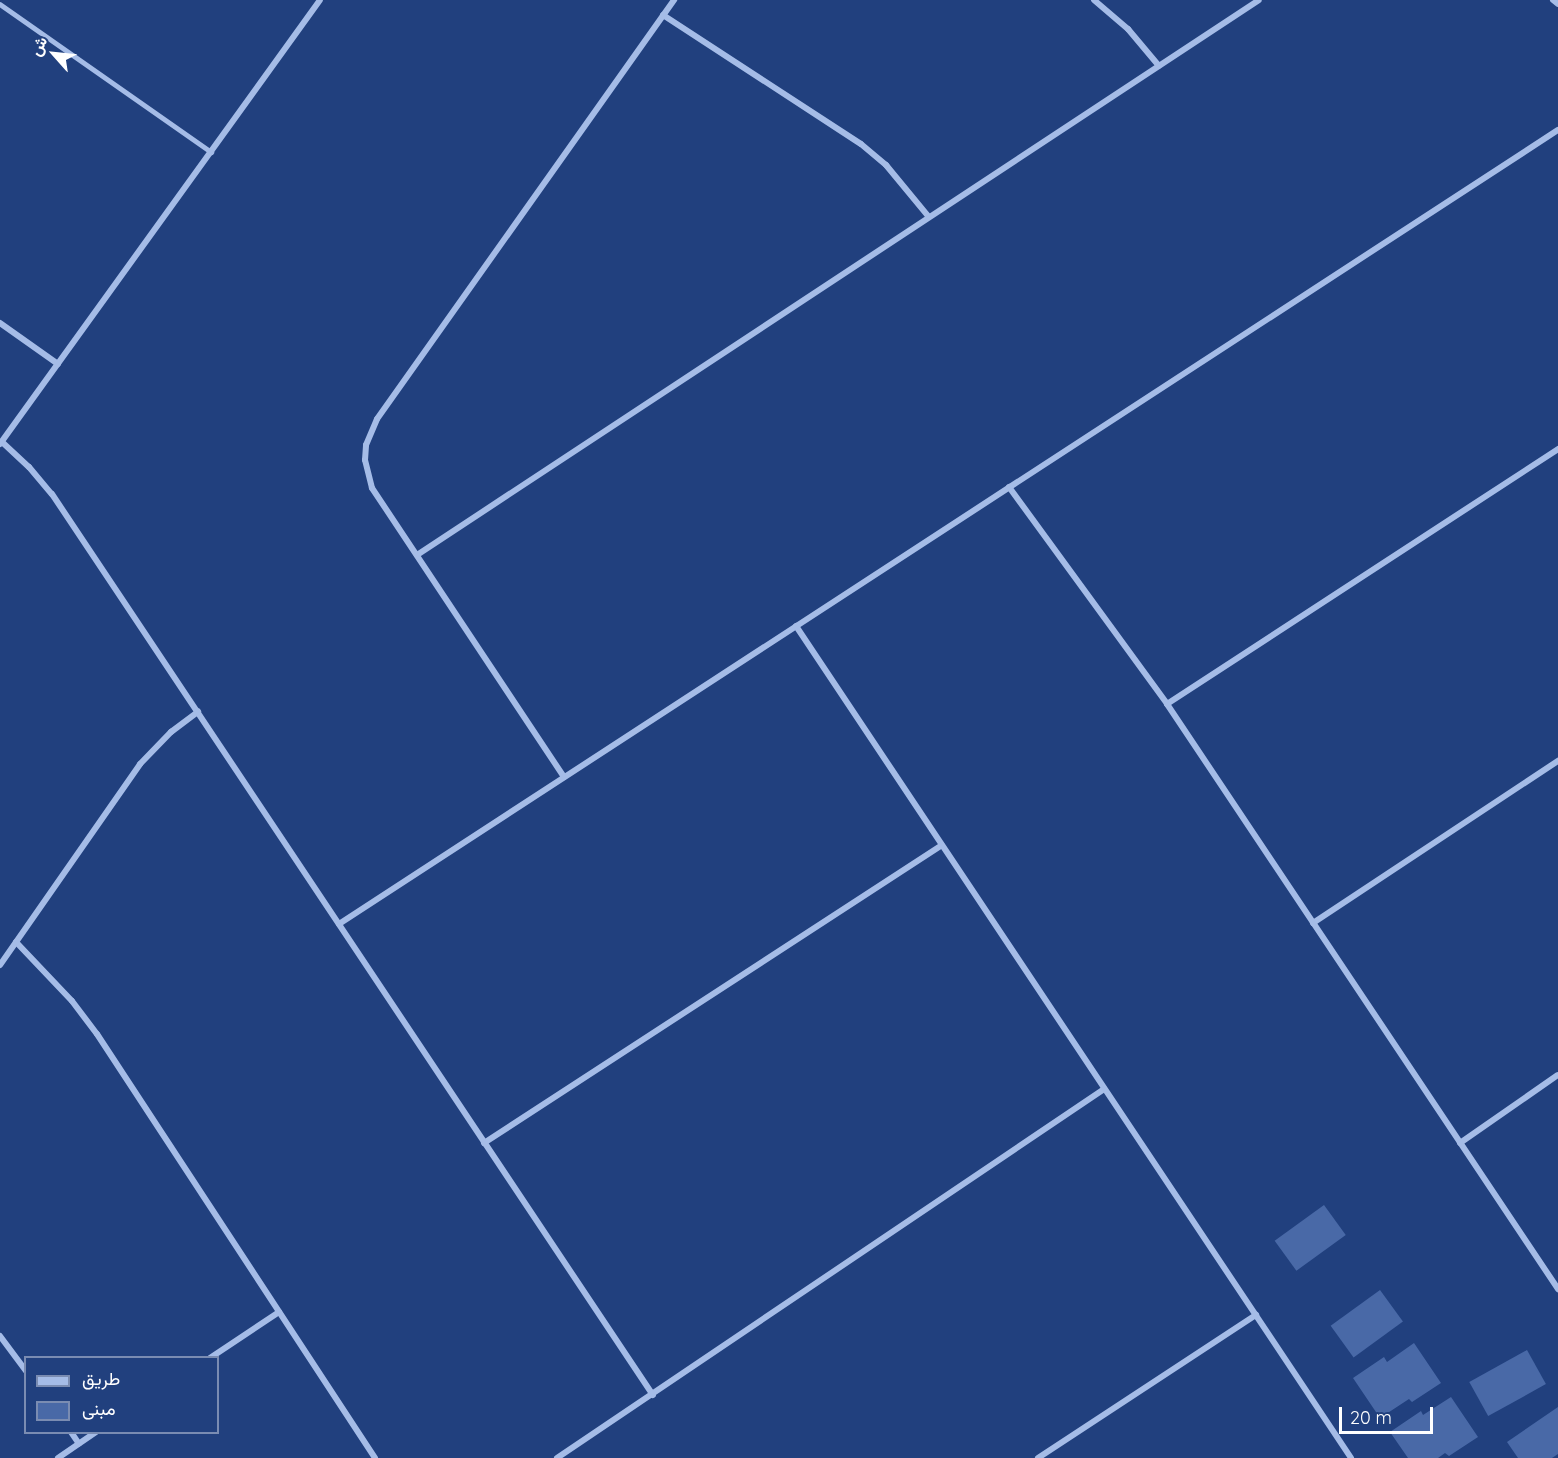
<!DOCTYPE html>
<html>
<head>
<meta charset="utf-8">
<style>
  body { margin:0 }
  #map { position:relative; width:1558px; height:1458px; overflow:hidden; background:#21407e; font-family:Quicksand,Vazirmatn,sans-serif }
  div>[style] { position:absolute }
  .building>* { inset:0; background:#4969a7; transform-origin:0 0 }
  .lane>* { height:4.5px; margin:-2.25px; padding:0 2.25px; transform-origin:2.25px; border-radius:2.25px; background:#a5bce7 }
  .street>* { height:6px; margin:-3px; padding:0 3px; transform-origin:3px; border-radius:3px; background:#a5bce7 }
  span { translate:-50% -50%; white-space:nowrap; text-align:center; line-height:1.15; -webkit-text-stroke:4.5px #21407e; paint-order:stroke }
  .legend { position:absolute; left:24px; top:1356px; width:195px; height:78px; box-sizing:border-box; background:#21407e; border:2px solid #7a8cb2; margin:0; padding:8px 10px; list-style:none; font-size:18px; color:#fff }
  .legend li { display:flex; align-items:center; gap:12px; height:30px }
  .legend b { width:30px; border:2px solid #7a8cb2 }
  .north { position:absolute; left:24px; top:24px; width:60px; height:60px; -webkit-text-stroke:4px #21407e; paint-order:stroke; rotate:297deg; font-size:16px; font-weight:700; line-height:24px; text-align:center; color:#fff }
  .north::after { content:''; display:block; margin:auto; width:21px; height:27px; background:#fff; clip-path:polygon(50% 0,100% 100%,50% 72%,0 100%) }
  .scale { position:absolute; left:1339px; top:1407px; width:94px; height:27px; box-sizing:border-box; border:3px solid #fff; border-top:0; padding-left:8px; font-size:18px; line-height:21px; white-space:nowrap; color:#fff; -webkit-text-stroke:4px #21407e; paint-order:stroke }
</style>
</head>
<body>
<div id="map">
  <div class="building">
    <i style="left:1324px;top:1205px;width:37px;height:61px;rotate:54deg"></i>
    <i style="left:1380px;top:1290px;width:39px;height:61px;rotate:54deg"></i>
    <i style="clip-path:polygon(1414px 1343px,1441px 1383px,1412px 1402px,1409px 1399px,1380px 1418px,1353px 1378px,1384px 1357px,1387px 1362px)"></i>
    <i style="left:1527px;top:1350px;width:39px;height:66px;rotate:61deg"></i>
    <i style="clip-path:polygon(1451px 1397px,1478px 1437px,1449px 1456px,1445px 1453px,1438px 1458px,1408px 1458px,1390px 1432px,1421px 1411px,1423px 1415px)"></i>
    <i style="clip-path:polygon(1558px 1407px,1558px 1454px,1552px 1458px,1518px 1458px,1507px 1442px)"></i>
  </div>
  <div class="lane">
    <i style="left:0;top:4px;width:258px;rotate:35deg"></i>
  </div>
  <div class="street">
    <i style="left:1094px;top:0;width:45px;rotate:40.5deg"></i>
    <i style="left:1128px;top:29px;width:48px;rotate:50deg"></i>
    <i style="left:1553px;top:0;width:6px;rotate:39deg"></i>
    <i style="left:663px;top:15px;width:236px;rotate:33.1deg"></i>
    <i style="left:861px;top:144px;width:33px;rotate:40deg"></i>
    <i style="left:886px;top:165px;width:66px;rotate:50.5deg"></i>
    <i style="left:0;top:323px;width:71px;rotate:35.3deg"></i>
    <i style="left:2px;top:442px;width:37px;rotate:43deg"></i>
    <i style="left:29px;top:467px;width:35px;rotate:50deg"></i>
    <i style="left:52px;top:494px;width:1083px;rotate:56.3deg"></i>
    <i style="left:0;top:444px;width:547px;rotate:-54.22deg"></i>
    <i style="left:1009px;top:487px;width:268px;rotate:53.9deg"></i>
    <i style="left:1167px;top:704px;width:704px;rotate:56.24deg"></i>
    <i style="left:417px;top:555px;width:1008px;rotate:-33.39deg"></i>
    <i style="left:796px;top:626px;width:1000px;rotate:56.29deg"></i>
    <i style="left:1167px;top:704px;width:467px;rotate:-33.1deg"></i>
    <i style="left:564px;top:777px;width:347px;rotate:-123.6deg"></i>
    <i style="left:372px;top:488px;width:29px;rotate:-104deg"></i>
    <i style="left:365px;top:460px;width:15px;rotate:-86deg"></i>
    <i style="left:366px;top:445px;width:28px;rotate:-67deg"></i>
    <i style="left:377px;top:419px;width:514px;rotate:-54.67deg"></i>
    <i style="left:1313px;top:923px;width:294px;rotate:-33.5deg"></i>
    <i style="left:339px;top:924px;width:1455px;rotate:-33.08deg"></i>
    <i style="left:16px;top:942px;width:81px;rotate:46.5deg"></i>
    <i style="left:72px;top:1001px;width:41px;rotate:52.9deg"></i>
    <i style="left:97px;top:1034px;width:507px;rotate:56.75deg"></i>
    <i style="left:0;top:965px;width:245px;rotate:-55.1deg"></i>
    <i style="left:140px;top:764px;width:45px;rotate:-45.9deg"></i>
    <i style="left:171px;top:732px;width:34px;rotate:-37deg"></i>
    <i style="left:484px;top:1143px;width:546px;rotate:-33.05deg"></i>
    <i style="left:1460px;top:1143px;width:119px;rotate:-34.8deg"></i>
    <i style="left:0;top:1336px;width:44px;rotate:53.4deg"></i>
    <i style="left:210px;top:1358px;width:83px;rotate:-33.7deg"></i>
    <i style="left:71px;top:1432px;width:14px;rotate:56deg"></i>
    <i style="left:58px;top:1458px;width:46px;rotate:-34.4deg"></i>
    <i style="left:557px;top:1458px;width:660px;rotate:-34deg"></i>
    <i style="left:1038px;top:1458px;width:261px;rotate:-33.3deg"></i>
  </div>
  <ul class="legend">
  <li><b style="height:8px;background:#a5bce7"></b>طريق</li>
  <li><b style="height:16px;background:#4969a7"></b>مبنى</li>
  </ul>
  <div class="north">ش</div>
  <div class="scale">20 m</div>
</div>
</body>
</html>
